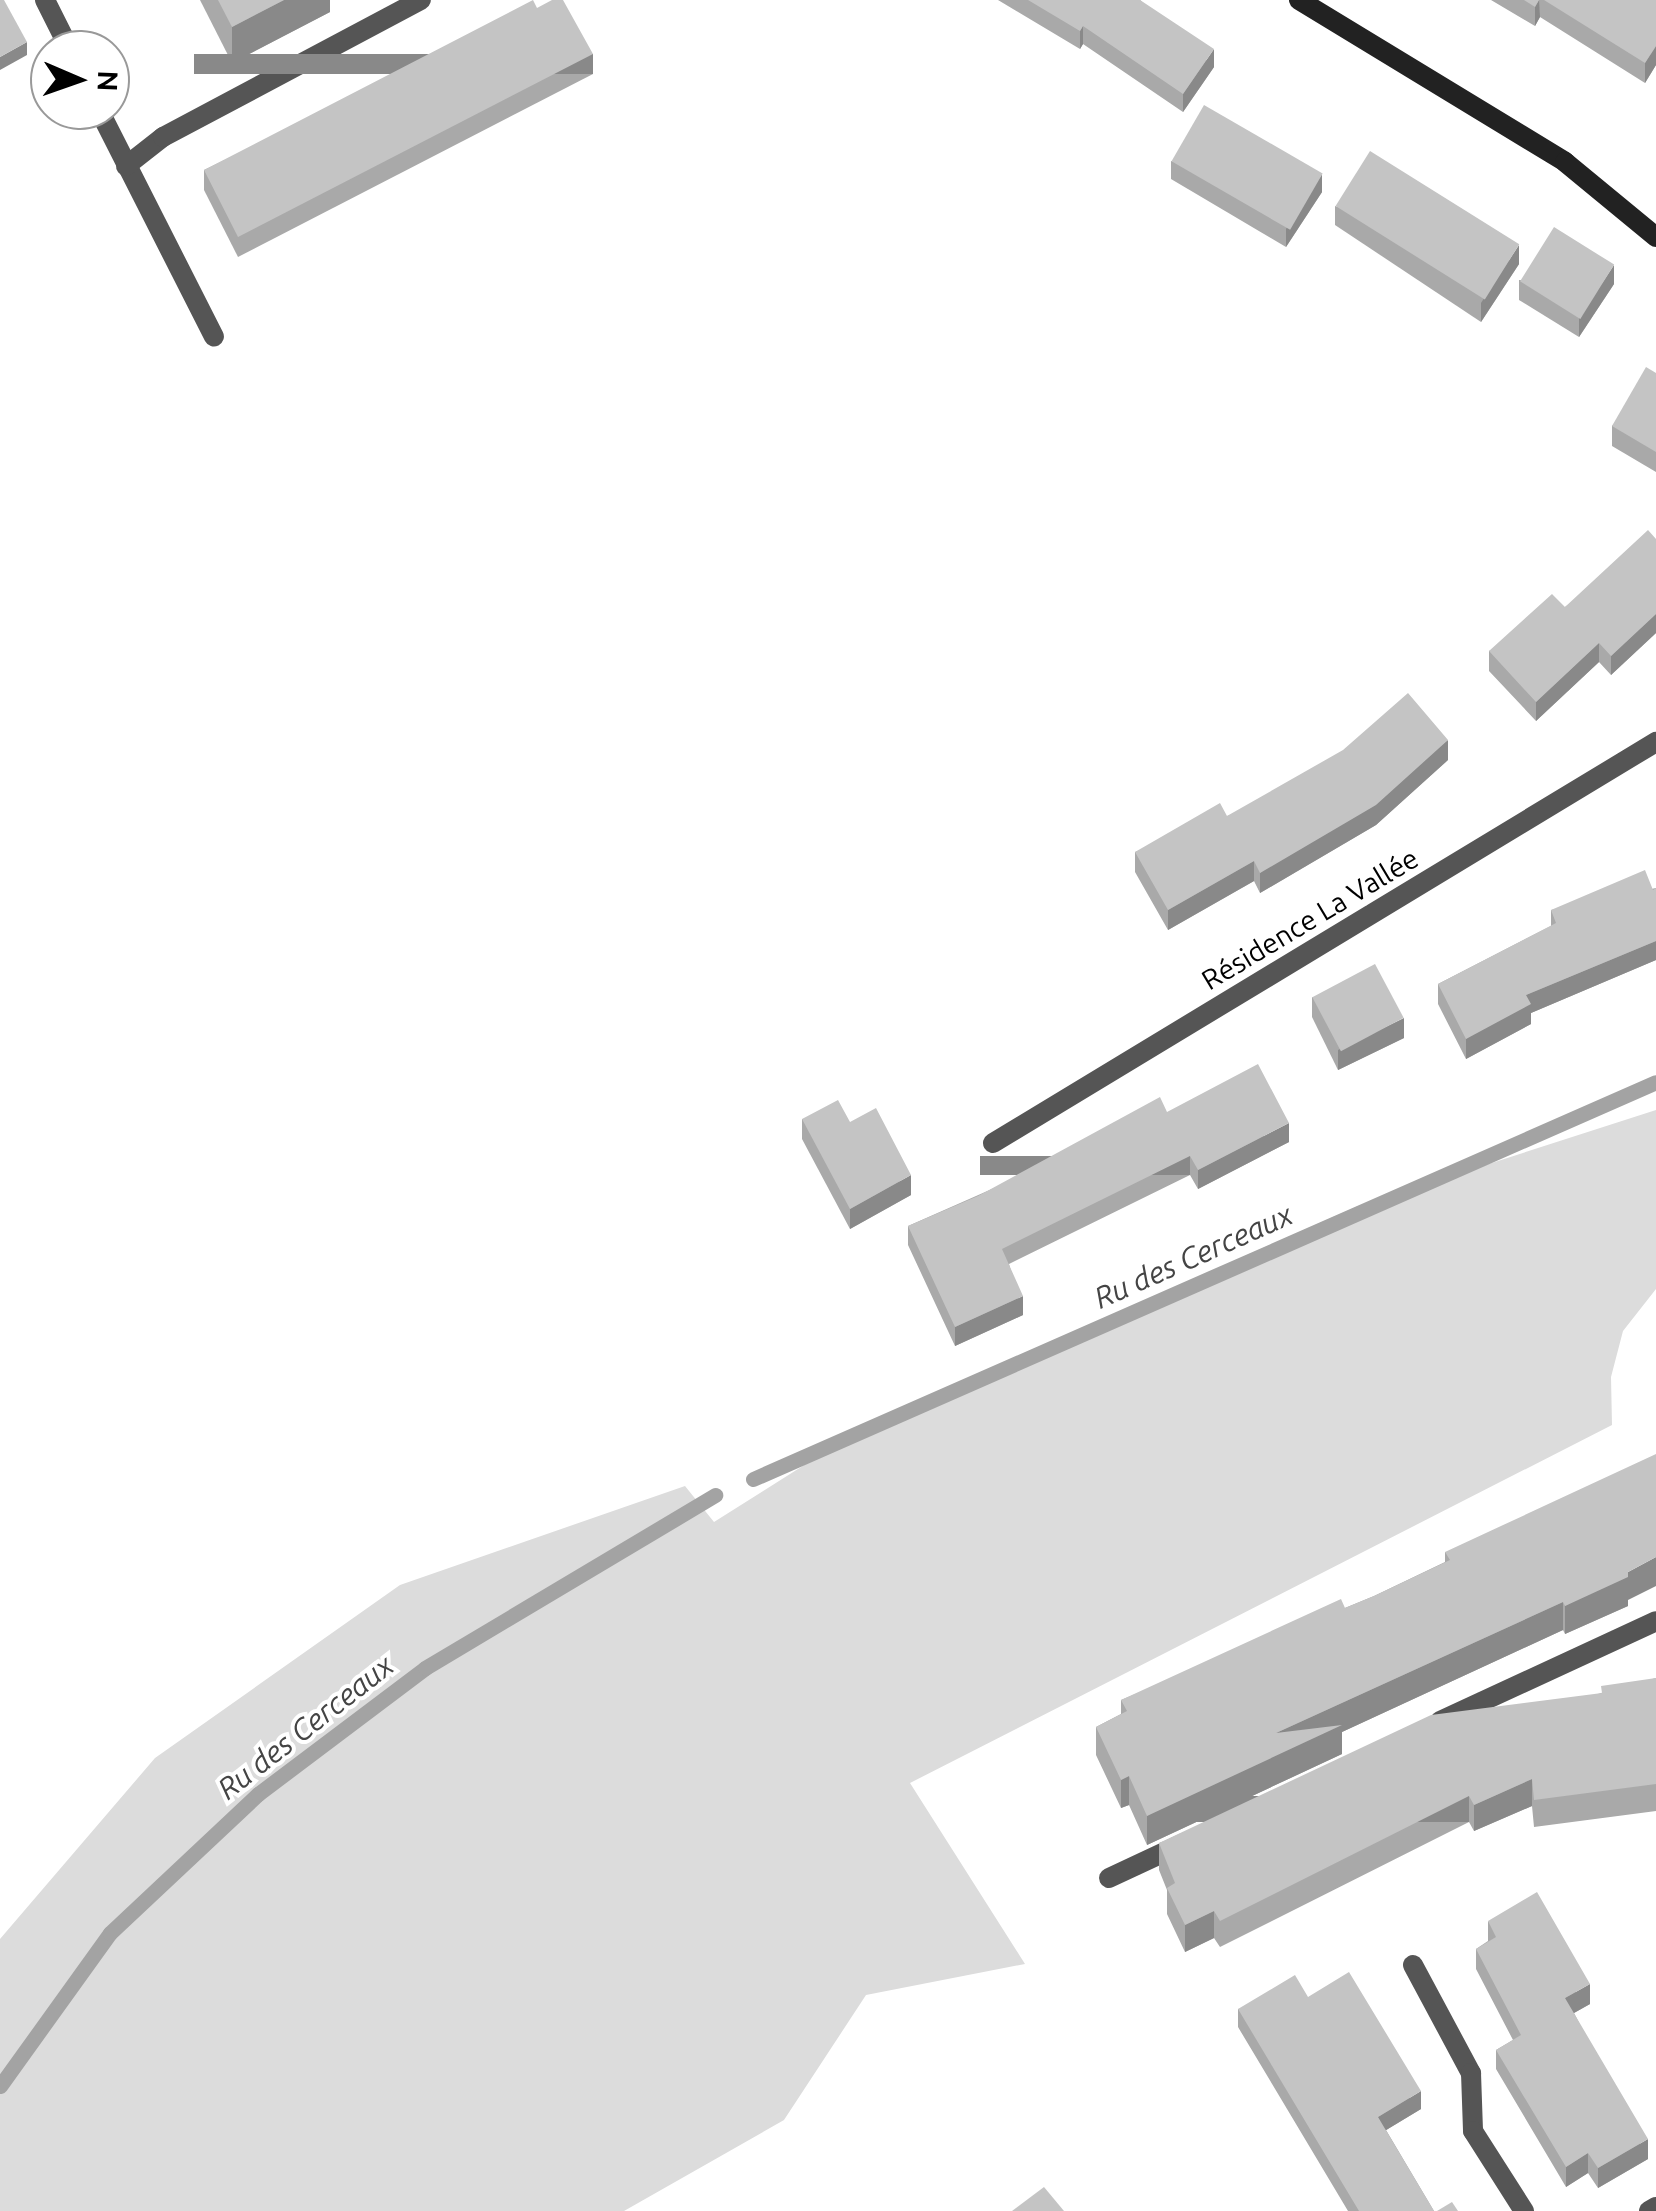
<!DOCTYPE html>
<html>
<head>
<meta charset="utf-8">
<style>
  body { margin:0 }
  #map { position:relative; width:1656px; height:2211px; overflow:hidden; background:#fff; font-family:Ubuntu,sans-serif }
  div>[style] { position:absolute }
  .green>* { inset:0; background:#dcdcdc }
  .stream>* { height:15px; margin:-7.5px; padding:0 7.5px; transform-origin:7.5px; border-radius:7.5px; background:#a3a3a3 }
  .street>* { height:20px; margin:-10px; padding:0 10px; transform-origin:10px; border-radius:10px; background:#555 }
  .secondary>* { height:20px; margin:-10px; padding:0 10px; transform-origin:10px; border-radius:10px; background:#222 }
  .wall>* { inset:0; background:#a9a9a9 }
  .shaded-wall>* { inset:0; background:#898989; transform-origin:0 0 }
  .building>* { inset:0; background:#c4c4c4; transform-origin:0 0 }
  span { translate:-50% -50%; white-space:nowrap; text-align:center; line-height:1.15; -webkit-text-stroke:8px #fff; paint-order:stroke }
  .street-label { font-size:28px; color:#000 }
  .water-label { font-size:30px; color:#444; font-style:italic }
  .north { position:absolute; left:30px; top:30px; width:100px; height:100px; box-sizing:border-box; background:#fff; border:2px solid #999; border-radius:50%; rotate:92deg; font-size:28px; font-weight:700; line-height:40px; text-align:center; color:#000 }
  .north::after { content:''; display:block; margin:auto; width:35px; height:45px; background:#000; clip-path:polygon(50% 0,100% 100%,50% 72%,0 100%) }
</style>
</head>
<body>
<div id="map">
  <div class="green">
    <i style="clip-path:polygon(1656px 1110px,1656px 1289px,1623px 1331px,1611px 1377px,1612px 1425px,910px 1783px,1025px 1964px,866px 1995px,784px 2120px,624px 2211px,0 2211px,0 1939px,155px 1758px,400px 1585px,685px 1486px,714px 1522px,877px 1419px,1358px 1206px)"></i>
  </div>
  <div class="stream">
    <i style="left:753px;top:1479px;width:986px;rotate:-23.73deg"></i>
    <i style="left:0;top:2086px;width:188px;rotate:-54.3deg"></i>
    <i style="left:110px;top:1933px;width:203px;rotate:-43.2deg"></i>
    <i style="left:258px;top:1794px;width:209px;rotate:-37deg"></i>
    <i style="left:425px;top:1668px;width:338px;rotate:-30.8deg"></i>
  </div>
  <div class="street">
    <i style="left:45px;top:0;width:56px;rotate:63.4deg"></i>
    <i style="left:99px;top:110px;width:254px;rotate:63.1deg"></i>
    <i style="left:126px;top:166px;width:47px;rotate:-38.1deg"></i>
    <i style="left:163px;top:137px;width:292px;rotate:-28deg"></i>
    <i style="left:993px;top:1143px;width:775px;rotate:-31.17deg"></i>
    <i style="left:1440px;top:1721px;width:238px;rotate:-24.8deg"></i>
    <i style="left:1109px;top:1878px;width:83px;rotate:-25deg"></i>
    <i style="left:1413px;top:1965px;width:123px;rotate:61.8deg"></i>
    <i style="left:1471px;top:2073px;width:58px;rotate:88deg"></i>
    <i style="left:1473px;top:2131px;width:95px;rotate:57.5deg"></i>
    <i style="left:1649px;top:2211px;width:8px;rotate:-30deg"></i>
  </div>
  <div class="secondary">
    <i style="left:1299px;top:0;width:311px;rotate:31.3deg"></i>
    <i style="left:1565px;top:162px;width:118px;rotate:39.5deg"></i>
  </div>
  <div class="wall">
    <i style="clip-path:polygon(200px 0,330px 0,330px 12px,232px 63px)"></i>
    <i style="clip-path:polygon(998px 0,1140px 0,1214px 67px,1183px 112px,1083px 44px,1080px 49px)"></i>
    <i style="clip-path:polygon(1491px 0,1656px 0,1656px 65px,1645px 83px,1540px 17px,1535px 26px)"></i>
    <i style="clip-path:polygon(537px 8px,593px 74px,238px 257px,204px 190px,204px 170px)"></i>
    <i style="clip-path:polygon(1171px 161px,1322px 192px,1286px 247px,1171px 179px)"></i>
    <i style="clip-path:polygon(1335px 206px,1519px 264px,1481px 322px,1335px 225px)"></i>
    <i style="clip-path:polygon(1519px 280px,1614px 284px,1579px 337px,1519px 300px)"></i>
    <i style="clip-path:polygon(1656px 373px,1656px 472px,1612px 446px,1612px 426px)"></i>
    <i style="clip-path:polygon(1656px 539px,1656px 633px,1611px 675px,1599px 662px,1536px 721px,1489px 671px,1489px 651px,1565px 607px)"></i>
    <i style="clip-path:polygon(1448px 760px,1376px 825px,1260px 893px,1254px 881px,1168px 930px,1135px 872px,1135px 852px,1227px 816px)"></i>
    <i style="clip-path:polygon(1656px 888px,1656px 960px,1531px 1013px,1531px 1024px,1466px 1059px,1438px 1004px,1438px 984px,1551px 926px,1551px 910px)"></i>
    <i style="clip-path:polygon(1312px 997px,1404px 1038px,1338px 1070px,1312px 1017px)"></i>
    <i style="clip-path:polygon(1167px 1112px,1289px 1142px,1198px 1189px,1190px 1175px,1009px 1264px,1023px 1315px,955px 1346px,908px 1245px,908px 1226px)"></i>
    <i style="clip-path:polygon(802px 1119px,850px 1122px,911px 1195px,850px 1229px,802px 1139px)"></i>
    <i style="clip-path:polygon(1445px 1552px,1628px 1600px,1628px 1606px,1565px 1634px,1563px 1630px,1342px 1732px,1342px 1754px,1147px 1845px,1129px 1805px,1121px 1808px,1096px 1755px,1096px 1727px,1121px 1714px,1121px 1700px,1374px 1596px,1445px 1562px)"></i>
    <i style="clip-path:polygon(1656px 1678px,1656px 1811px,1534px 1827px,1532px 1806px,1474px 1831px,1469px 1822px,1220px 1947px,1214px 1938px,1185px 1952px,1167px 1914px,1167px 1890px,1159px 1870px,1159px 1843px,1601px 1693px)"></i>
    <i style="clip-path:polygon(1488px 1921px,1590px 2004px,1574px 2013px,1648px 2159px,1598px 2188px,1588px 2173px,1566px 2187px,1496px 2069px,1496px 2050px,1513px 2040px,1476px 1969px,1476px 1949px,1488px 1941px)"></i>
    <i style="clip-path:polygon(1308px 1997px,1421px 2109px,1386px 2130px,1434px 2211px,1348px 2211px,1238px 2027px,1238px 2009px)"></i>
  </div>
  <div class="shaded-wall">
    <i style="clip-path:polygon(284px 0,330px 0,330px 12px,232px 63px,232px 27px)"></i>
    <i style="clip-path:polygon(1539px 0,1540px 17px,1535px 26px,1535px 7px)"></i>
    <i style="clip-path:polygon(1083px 26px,1083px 44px,1080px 49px,1080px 31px)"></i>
    <i style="clip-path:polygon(27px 42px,27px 55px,0 70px,0 57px)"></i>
    <i style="clip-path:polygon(1656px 46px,1656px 65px,1645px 83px,1645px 63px)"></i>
    <i style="clip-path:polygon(1214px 49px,1214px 67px,1183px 112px,1183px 94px)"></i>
    <i style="left:593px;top:54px;width:20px;height:399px;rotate:90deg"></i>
    <i style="clip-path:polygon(1322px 174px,1322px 192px,1286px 247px,1286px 229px)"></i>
    <i style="clip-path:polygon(1519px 245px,1519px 264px,1481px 322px,1481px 303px)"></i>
    <i style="clip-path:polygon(1614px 265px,1614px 284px,1579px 337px,1579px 318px)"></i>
    <i style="clip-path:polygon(1656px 614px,1656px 633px,1611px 675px,1611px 656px)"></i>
    <i style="clip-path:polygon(1599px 643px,1599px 662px,1536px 721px,1536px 702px)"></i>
    <i style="clip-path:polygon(1448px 740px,1448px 760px,1376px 825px,1260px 893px,1260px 873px)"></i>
    <i style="clip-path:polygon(1254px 861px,1254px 881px,1168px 930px,1168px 910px)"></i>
    <i style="clip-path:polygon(1656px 941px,1656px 960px,1531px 1013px,1531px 1024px,1466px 1059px,1466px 1039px,1526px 995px)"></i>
    <i style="clip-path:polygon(1404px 1018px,1404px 1038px,1338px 1070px,1338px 1050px)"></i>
    <i style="clip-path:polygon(1289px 1123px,1289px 1142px,1198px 1189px,1198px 1170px)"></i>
    <i style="left:1190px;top:1156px;width:19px;height:210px;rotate:90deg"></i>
    <i style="clip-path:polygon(911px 1175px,911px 1195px,850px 1229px,850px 1209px)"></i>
    <i style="clip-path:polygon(1023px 1296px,1023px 1315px,955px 1346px,955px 1327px)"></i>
    <i style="clip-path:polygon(1656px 1557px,1656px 1586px,1628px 1600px,1628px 1606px,1565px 1634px,1565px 1606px)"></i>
    <i style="clip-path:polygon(1563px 1602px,1563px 1630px,1342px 1732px,1342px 1754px,1147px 1845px,1147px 1816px,1276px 1733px)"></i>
    <i style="clip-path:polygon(1129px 1776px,1129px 1805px,1121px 1808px,1121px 1780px)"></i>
    <i style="clip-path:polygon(1532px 1779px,1532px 1806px,1474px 1831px,1474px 1805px)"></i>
    <i style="left:1469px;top:1796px;width:26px;height:279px;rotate:90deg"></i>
    <i style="clip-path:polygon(1214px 1911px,1214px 1938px,1185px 1952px,1185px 1925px)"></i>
    <i style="clip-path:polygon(1590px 1984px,1590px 2004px,1565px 2018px,1565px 1998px)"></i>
    <i style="clip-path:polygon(1421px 2091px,1421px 2109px,1378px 2135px,1378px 2117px)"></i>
    <i style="clip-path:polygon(1648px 2139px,1648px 2159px,1598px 2188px,1598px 2168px)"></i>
    <i style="clip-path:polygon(1588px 2153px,1588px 2173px,1566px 2187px,1566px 2167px)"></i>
  </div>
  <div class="building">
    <i style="clip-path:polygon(0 0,4px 0,27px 42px,0 57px)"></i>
    <i style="clip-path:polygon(218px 0,284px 0,232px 27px)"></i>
    <i style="clip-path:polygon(533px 0,537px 8px,552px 0,563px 0,593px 54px,238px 237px,204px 170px)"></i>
    <i style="clip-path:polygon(1028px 0,1140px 0,1214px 49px,1183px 94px,1083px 26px,1080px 31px)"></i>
    <i style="clip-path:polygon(1524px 0,1539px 0,1535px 7px)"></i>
    <i style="clip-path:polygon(1544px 0,1656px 0,1656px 46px,1645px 63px)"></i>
    <i style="left:1204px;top:105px;width:137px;height:65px;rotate:30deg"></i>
    <i style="left:1370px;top:151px;width:176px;height:65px;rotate:32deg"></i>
    <i style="left:1554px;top:227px;width:71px;height:64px;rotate:32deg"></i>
    <i style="clip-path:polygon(1646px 367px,1656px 373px,1656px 452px,1612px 426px)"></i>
    <i style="clip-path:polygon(1648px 530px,1656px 539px,1656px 614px,1611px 656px,1599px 643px,1536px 702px,1489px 651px,1552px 594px,1565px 607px)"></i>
    <i style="clip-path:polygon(1408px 693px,1448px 740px,1376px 805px,1260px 873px,1254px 861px,1168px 910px,1135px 852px,1220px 803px,1227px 816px,1343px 750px)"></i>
    <i style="clip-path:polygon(1645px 870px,1653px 890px,1656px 888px,1656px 941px,1526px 995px,1531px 1004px,1466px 1039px,1438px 984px,1556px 923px,1551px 910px)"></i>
    <i style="left:1375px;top:964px;width:61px;height:71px;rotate:62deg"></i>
    <i style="clip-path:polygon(1258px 1064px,1289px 1123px,1198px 1170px,1190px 1156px,1002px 1249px,1023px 1296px,955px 1327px,908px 1226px,978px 1196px,1160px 1097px,1167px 1112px)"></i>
    <i style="clip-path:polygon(838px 1100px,850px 1122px,876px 1108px,911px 1175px,850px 1209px,802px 1119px)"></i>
    <i style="clip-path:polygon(1656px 1454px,1656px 1557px,1628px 1572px,1628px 1577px,1565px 1606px,1563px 1602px,1276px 1733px,1342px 1725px,1147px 1816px,1129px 1776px,1121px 1780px,1096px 1727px,1127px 1711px,1121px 1700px,1341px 1599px,1345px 1608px,1374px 1596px,1450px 1560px,1445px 1552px)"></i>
    <i style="clip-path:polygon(1656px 1678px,1656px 1784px,1534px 1800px,1532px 1779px,1474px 1805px,1469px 1796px,1220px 1921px,1214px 1911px,1185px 1925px,1167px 1888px,1175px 1883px,1159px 1843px,1431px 1715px,1602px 1693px,1601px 1686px)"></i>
    <i style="clip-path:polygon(1537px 1892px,1590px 1984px,1565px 1998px,1648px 2139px,1598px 2168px,1588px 2153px,1566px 2167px,1496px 2050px,1521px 2035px,1476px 1949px,1496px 1937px,1488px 1921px)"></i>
    <i style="clip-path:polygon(1349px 1972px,1421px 2091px,1378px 2117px,1434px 2211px,1359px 2211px,1238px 2009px,1295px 1975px,1308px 1997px)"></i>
    <i style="clip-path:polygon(1044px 2187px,1064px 2211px,1012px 2211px)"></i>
    <i style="clip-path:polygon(1452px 2202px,1458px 2211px,1437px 2211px)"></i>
  </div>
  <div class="street-label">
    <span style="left:1310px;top:919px;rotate:-31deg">Résidence La Vallée</span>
  </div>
  <div class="water-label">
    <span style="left:1193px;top:1256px;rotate:-24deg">Ru des Cerceaux</span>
    <span style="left:305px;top:1727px;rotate:-38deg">Ru des Cerceaux</span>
  </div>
  <div class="north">N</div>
</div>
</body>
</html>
